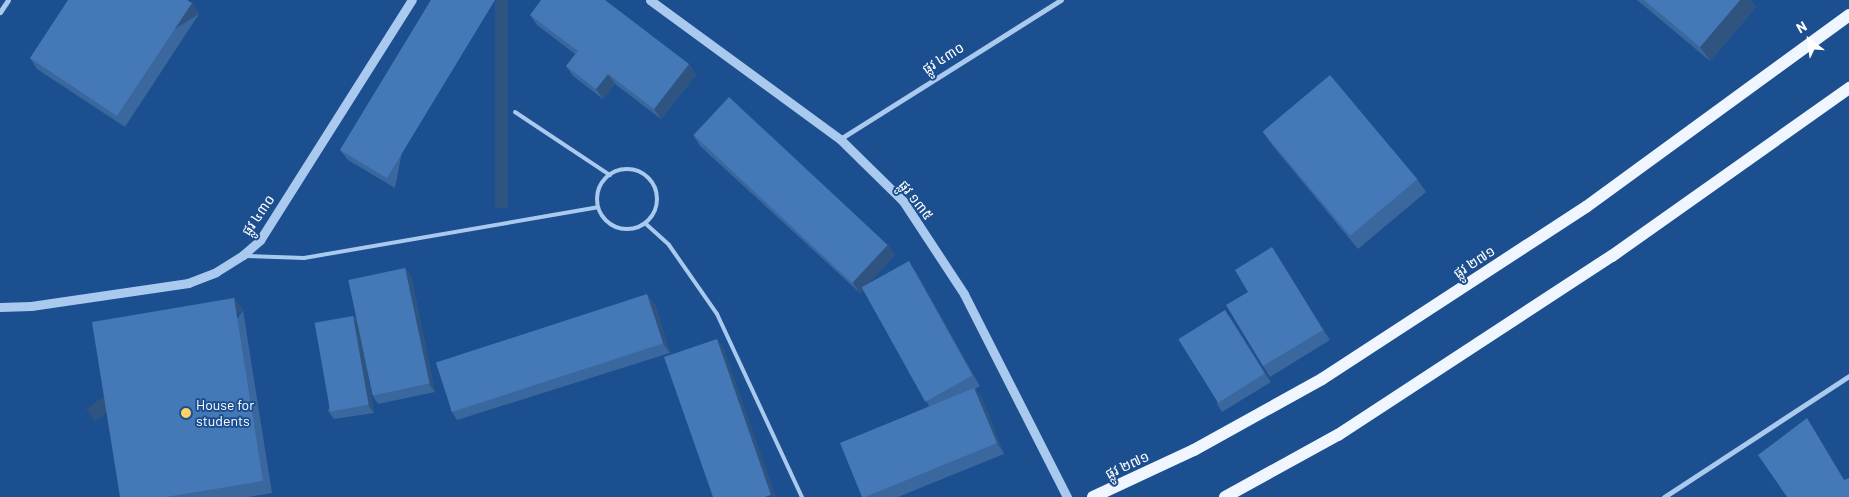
<!DOCTYPE html>
<html>
<head>
<meta charset="utf-8">
<style>
  body { margin:0 }
  #map { position:relative; width:1849px; height:497px; overflow:hidden; background:#1b4f8f; font-family:Barlow,"Noto Sans Khmer",sans-serif }
  div>[style] { position:absolute }
  .service>* { height:4px; margin:-2px; padding:0 2px; transform-origin:2px; border-radius:2px; background:#a9c9ee }
  .service>.ring { margin:-2px; padding:0; box-sizing:content-box; background:none; border:4px solid #a9c9ee; border-radius:50% }
  .minor>* { height:5px; margin:-2.5px; padding:0 2.5px; transform-origin:2.5px; border-radius:2.5px; background:#a9c9ee }
  .tertiary>* { height:9px; margin:-4.5px; padding:0 4.5px; transform-origin:4.5px; border-radius:4.5px; background:#a9c9ee }
  .primary>* { height:12px; margin:-6px; padding:0 6px; transform-origin:6px; border-radius:6px; background:#f0f6ff }
  .wall>* { inset:0; background:#3a679d }
  .shaded-wall>* { inset:0; background:#305480; transform-origin:0 0 }
  .building>* { inset:0; background:#4478b7; transform-origin:0 0 }
  .dots>* { width:14px; height:14px; translate:-50% -50%; box-sizing:border-box; border:2px solid #1b4f8f; border-radius:50% }
  span { translate:-50% -50%; white-space:nowrap; text-align:center; line-height:1.15; -webkit-text-stroke:4px #1b4f8f; paint-order:stroke }
  .street-label { font-size:14px; color:#fff }
  .poi-label { font-size:14px; color:#fff }
  .left { translate:0 -50%; text-align:left }
  .north { position:absolute; left:1784px; top:15px; width:50px; height:50px; -webkit-text-stroke:4px #1b4f8f; paint-order:stroke; rotate:330deg; font-size:14px; font-weight:700; line-height:20px; text-align:center; color:#fff }
  .north::after { content:''; display:block; margin:auto; width:18px; height:22px; background:#fff; clip-path:polygon(50% 0,100% 100%,50% 72%,0 100%) }
</style>
</head>
<body>
<div id="map">
  <div class="service">
    <i style="left:515px;top:112px;width:114px;rotate:33.6deg"></i>
    <i class="ring" style="left:597px;top:169px;width:56px;height:56px"></i>
    <i style="left:646px;top:224px;width:31px;rotate:42deg"></i>
    <i style="left:669px;top:245px;width:84px;rotate:55.2deg"></i>
    <i style="left:717px;top:314px;width:202px;rotate:65.1deg"></i>
    <i style="left:245px;top:256px;width:59px;rotate:1.9deg"></i>
    <i style="left:304px;top:258px;width:298px;rotate:-9.8deg"></i>
  </div>
  <div class="minor">
    <i style="left:0;top:12px;width:14px;rotate:-56deg"></i>
    <i style="left:840px;top:139px;width:261px;rotate:-32.2deg"></i>
    <i style="left:1664px;top:497px;width:221px;rotate:-33.2deg"></i>
  </div>
  <div class="tertiary">
    <i style="left:650px;top:0;width:235px;rotate:36.2deg"></i>
    <i style="left:840px;top:139px;width:88px;rotate:44.5deg"></i>
    <i style="left:903px;top:201px;width:111px;rotate:56.7deg"></i>
    <i style="left:964px;top:294px;width:228px;rotate:63.1deg"></i>
    <i style="left:0;top:307px;width:31px;rotate:-2deg"></i>
    <i style="left:31px;top:306px;width:159px;rotate:-8.3deg"></i>
    <i style="left:188px;top:283px;width:30px;rotate:-21deg"></i>
    <i style="left:216px;top:272px;width:32px;rotate:-32deg"></i>
    <i style="left:243px;top:255px;width:23px;rotate:-41deg"></i>
    <i style="left:260px;top:240px;width:284px;rotate:-57.7deg"></i>
  </div>
  <div class="primary">
    <i style="left:1093px;top:497px;width:111px;rotate:-25deg"></i>
    <i style="left:1194px;top:450px;width:146px;rotate:-29deg"></i>
    <i style="left:1322px;top:379px;width:315px;rotate:-33.1deg"></i>
    <i style="left:1586px;top:207px;width:326px;rotate:-36.1deg"></i>
    <i style="left:1225px;top:497px;width:129px;rotate:-28.8deg"></i>
    <i style="left:1338px;top:435px;width:327px;rotate:-33.2deg"></i>
    <i style="left:1612px;top:256px;width:291px;rotate:-35.3deg"></i>
  </div>
  <div class="wall">
    <i style="clip-path:polygon(431px 0,395px 188px,348px 160px,340px 150px)"></i>
    <i style="clip-path:polygon(1637px 0,1751px 0,1756px 7px,1710px 61px)"></i>
    <i style="clip-path:polygon(192px 3px,199px 14px,125px 127px,37px 69px,30px 58px)"></i>
    <i style="clip-path:polygon(530px 15px,689px 64px,696px 75px,661px 119px,615px 84px,603px 99px,573px 76px,566px 66px,575px 54px,537px 25px)"></i>
    <i style="clip-path:polygon(1263px 132px,1417px 179px,1426px 192px,1358px 249px,1272px 145px)"></i>
    <i style="clip-path:polygon(693px 135px,895px 255px,867px 285px,916px 272px,980px 386px,975px 389px,982px 398px,1004px 454px,898px 497px,862px 497px,929px 406px,863px 290px,860px 293px,700px 146px)"></i>
    <i style="clip-path:polygon(1272px 247px,1279px 258px,1330px 340px,1270px 377px,1263px 366px,1248px 292px)"></i>
    <i style="clip-path:polygon(405px 268px,411px 276px,435px 392px,378px 404px,373px 396px,365px 361px,374px 413px,334px 419px,328px 411px,353px 316px,357px 320px)"></i>
    <i style="clip-path:polygon(655px 304px,670px 353px,457px 420px,450px 409px)"></i>
    <i style="clip-path:polygon(243px 310px,272px 493px,248px 497px,120px 497px)"></i>
    <i style="clip-path:polygon(1231px 318px,1271px 382px,1222px 412px,1217px 404px)"></i>
  </div>
  <div class="shaded-wall">
    <i style="left:495px;top:0;width:13px;height:208px"></i>
    <i style="clip-path:polygon(1740px 0,1751px 0,1756px 7px,1710px 61px,1700px 47px)"></i>
    <i style="left:192px;top:3px;width:13px;height:136px;rotate:58deg"></i>
    <i style="clip-path:polygon(689px 64px,696px 75px,661px 119px,654px 109px)"></i>
    <i style="clip-path:polygon(608px 74px,615px 84px,603px 99px,596px 89px)"></i>
    <i style="clip-path:polygon(888px 244px,895px 255px,860px 293px,852px 282px)"></i>
    <i style="clip-path:polygon(1272px 247px,1279px 258px,1330px 340px,1323px 330px)"></i>
    <i style="clip-path:polygon(909px 261px,916px 272px,980px 386px,973px 375px)"></i>
    <i style="clip-path:polygon(405px 268px,411px 276px,435px 392px,429px 384px)"></i>
    <i style="clip-path:polygon(647px 294px,655px 304px,670px 353px,663px 343px)"></i>
    <i style="left:234px;top:298px;width:15px;height:185px;rotate:53deg"></i>
    <i style="clip-path:polygon(1225px 310px,1231px 318px,1271px 382px,1265px 374px)"></i>
    <i style="clip-path:polygon(353px 316px,359px 324px,374px 413px,368px 405px)"></i>
    <i style="clip-path:polygon(717px 339px,724px 349px,776px 497px,773px 497px,771px 495px)"></i>
    <i style="clip-path:polygon(974px 388px,982px 398px,1004px 454px,997px 443px)"></i>
    <i style="clip-path:polygon(1807px 418px,1814px 429px,1849px 487px,1844px 480px)"></i>
  </div>
  <div class="building">
    <i style="clip-path:polygon(68px 0,187px 0,192px 3px,117px 116px,30px 58px)"></i>
    <i style="clip-path:polygon(431px 0,495px 0,387px 178px,340px 150px)"></i>
    <i style="clip-path:polygon(541px 0,605px 0,689px 64px,654px 109px,608px 74px,596px 89px,566px 66px,578px 51px,530px 15px)"></i>
    <i style="clip-path:polygon(1644px 0,1740px 0,1700px 47px)"></i>
    <i style="left:1330px;top:75px;width:136px;height:88px;rotate:50deg"></i>
    <i style="left:729px;top:97px;width:217px;height:52px;rotate:43deg"></i>
    <i style="clip-path:polygon(1272px 247px,1323px 330px,1263px 366px,1226px 305px,1248px 292px,1235px 270px)"></i>
    <i style="left:909px;top:261px;width:131px;height:54px;rotate:61deg"></i>
    <i style="left:405px;top:268px;width:118px;height:58px;rotate:78deg"></i>
    <i style="left:647px;top:294px;width:52px;height:222px;rotate:72deg"></i>
    <i style="clip-path:polygon(234px 298px,263px 481px,166px 497px,120px 497px,92px 322px)"></i>
    <i style="left:1225px;top:310px;width:75px;height:55px;rotate:58deg"></i>
    <i style="left:353px;top:316px;width:90px;height:39px;rotate:80deg"></i>
    <i style="clip-path:polygon(717px 339px,771px 495px,765px 497px,713px 497px,664px 357px)"></i>
    <i style="clip-path:polygon(974px 388px,997px 443px,865px 497px,862px 497px,840px 443px)"></i>
    <i style="clip-path:polygon(1807px 418px,1844px 480px,1849px 478px,1849px 497px,1787px 497px,1758px 455px)"></i>
  </div>
  <div class="dots">
    <i style="left:186px;top:413px;background:#ffd166"></i>
  </div>
  <div class="street-label">
    <span style="left:943px;top:58px;rotate:-32deg">ផ្លូវ ៤៣០</span>
    <span style="left:916px;top:200px;rotate:52deg">ផ្លូវ ១៣៥</span>
    <span style="left:258px;top:215px;rotate:-55deg">ផ្លូវ ៤៣០</span>
    <span style="left:1474px;top:262px;rotate:-33deg">ផ្លូវ ២៧១</span>
    <span style="left:1127px;top:465px;rotate:-25deg">ផ្លូវ ២៧១</span>
  </div>
  <div class="poi-label">
    <span class="left" style="left:196px;top:413px">House for<br>students</span>
  </div>
  <div class="north">N</div>
</div>
</body>
</html>
